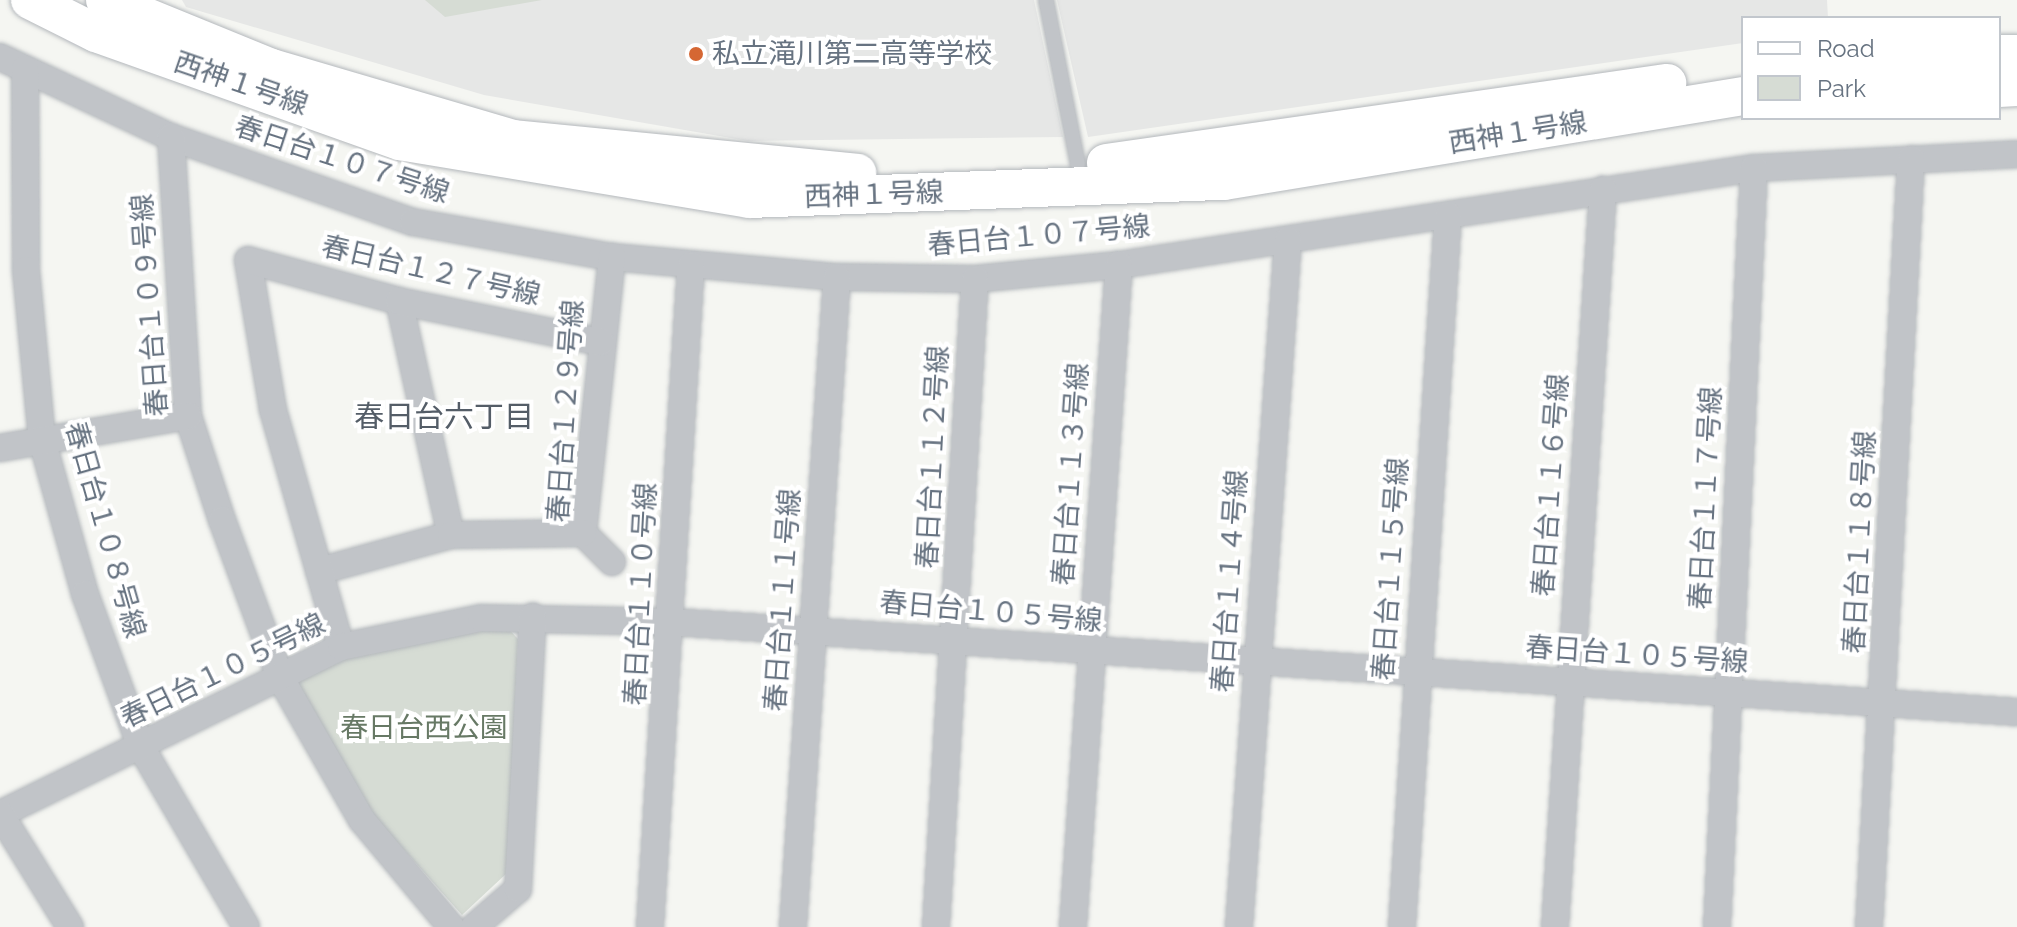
<!DOCTYPE html>
<html>
<head>
<meta charset="utf-8">
<style>
  body { margin:0 }
  #map { position:relative; width:2017px; height:927px; overflow:hidden; background:#f5f6f2; font-family:Raleway,"Noto Sans JP",sans-serif }
  div>[style] { position:absolute }
  .built>* { inset:0; background:#e6e7e6 }
  .green>* { inset:0; background:#d6dcd4 }
  .roads { filter:drop-shadow(0 0 2px #b4b8bc) drop-shadow(0 0 2px #b4b8bc) }
  .lane>* { height:14px; margin:-7px; padding:0 7px; transform-origin:7px; border-radius:7px; background:#c1c4c8 }
  .street>* { height:26px; margin:-13px; padding:0 13px; transform-origin:13px; border-radius:13px; background:#c1c4c8 }
  .secondary>* { height:38px; margin:-19px; padding:0 19px; transform-origin:19px; border-radius:19px; background:#fff }
  .dots>* { width:22px; height:22px; translate:-50% -50%; box-sizing:border-box; border:4px solid #fff; border-radius:50% }
  span { translate:-50% -50%; white-space:nowrap; text-align:center; line-height:1.15; -webkit-text-stroke:8px #fff; paint-order:stroke }
  .poi-label { font-size:28px; color:#677381 }
  .left { translate:0 -50%; text-align:left }
  .street-label { font-size:28px; color:#677381 }
  .park-label { font-size:28px; color:#677965 }
  .neighbourhood-label { font-size:30px; color:#545d67 }
  .legend { position:absolute; left:1741px; top:16px; width:260px; height:104px; box-sizing:border-box; background:#fff; border:2px solid #c2c7cd; margin:0; padding:10px 14px; list-style:none; font-size:24px; color:#677381 }
  .legend li { display:flex; align-items:center; gap:16px; height:40px }
  .legend b { width:40px; border:2px solid #c2c7cd }
</style>
</head>
<body>
<div id="map">
  <div class="built">
    <i style="clip-path:polygon(182px 0,1034px 0,1063px 137px,748px 141px,484px 95px,186px 7px)"></i>
    <i style="clip-path:polygon(1057px 0,1827px 0,1828px 18px,1743px 18px,1743px 43px,1088px 137px)"></i>
  </div>
  <div class="green">
    <i style="clip-path:polygon(425px 0,542px 0,445px 17px)"></i>
    <i style="clip-path:polygon(505px 625px,518px 639px,507px 873px,462px 915px,373px 815px,297px 685px,307px 671px,406px 640px)"></i>
  </div>
  <div class="roads">
    <div class="lane">
      <i style="left:1046px;top:0;width:167px;rotate:79deg"></i>
    </div>
    <div class="street">
      <i style="left:0;top:57px;width:189px;rotate:25.1deg"></i>
      <i style="left:171px;top:137px;width:256px;rotate:19.4deg"></i>
      <i style="left:413px;top:222px;width:202px;rotate:10deg"></i>
      <i style="left:612px;top:257px;width:226px;rotate:5.1deg"></i>
      <i style="left:837px;top:277px;width:138px;rotate:0.8deg"></i>
      <i style="left:975px;top:279px;width:145px;rotate:-5.6deg"></i>
      <i style="left:1119px;top:265px;width:642px;rotate:-8.69deg"></i>
      <i style="left:1754px;top:168px;width:263px;rotate:-3deg"></i>
      <i style="left:25px;top:69px;width:201px;rotate:89.7deg"></i>
      <i style="left:26px;top:270px;width:171px;rotate:84.6deg"></i>
      <i style="left:42px;top:440px;width:160px;rotate:74.4deg"></i>
      <i style="left:85px;top:594px;width:163px;rotate:69.9deg"></i>
      <i style="left:141px;top:747px;width:208px;rotate:59.7deg"></i>
      <i style="left:171px;top:137px;width:280px;rotate:86.5deg"></i>
      <i style="left:188px;top:416px;width:109px;rotate:71.9deg"></i>
      <i style="left:222px;top:520px;width:167px;rotate:69.7deg"></i>
      <i style="left:280px;top:677px;width:165px;rotate:60.2deg"></i>
      <i style="left:362px;top:820px;width:139px;rotate:50.2deg"></i>
      <i style="left:399px;top:301px;width:240px;rotate:77.5deg"></i>
      <i style="left:0;top:448px;width:191px;rotate:-9.7deg"></i>
      <i style="left:612px;top:562px;width:41px;rotate:-135deg"></i>
      <i style="left:583px;top:533px;width:278px;rotate:-84deg"></i>
      <i style="left:319px;top:571px;width:137px;rotate:-15.3deg"></i>
      <i style="left:451px;top:535px;width:132px;rotate:-0.9deg"></i>
      <i style="left:341px;top:647px;width:247px;rotate:-106deg"></i>
      <i style="left:273px;top:410px;width:152px;rotate:-99.5deg"></i>
      <i style="left:248px;top:260px;width:156px;rotate:15.2deg"></i>
      <i style="left:399px;top:301px;width:206px;rotate:11.5deg"></i>
      <i style="left:0;top:814px;width:380px;rotate:-26.1deg"></i>
      <i style="left:341px;top:647px;width:143px;rotate:-11.7deg"></i>
      <i style="left:481px;top:618px;width:192px;rotate:1.2deg"></i>
      <i style="left:673px;top:622px;width:1347px;rotate:3.83deg"></i>
      <i style="left:0;top:814px;width:133px;rotate:58.2deg"></i>
      <i style="left:474px;top:927px;width:58px;rotate:-40.8deg"></i>
      <i style="left:518px;top:889px;width:273px;rotate:-86.9deg"></i>
      <i style="left:650px;top:927px;width:663px;rotate:-86.46deg"></i>
      <i style="left:793px;top:927px;width:651px;rotate:-86.13deg"></i>
      <i style="left:936px;top:927px;width:649px;rotate:-86.56deg"></i>
      <i style="left:1073px;top:927px;width:664px;rotate:-86.03deg"></i>
      <i style="left:1239px;top:927px;width:689px;rotate:-85.92deg"></i>
      <i style="left:1402px;top:927px;width:713px;rotate:-86.3deg"></i>
      <i style="left:1555px;top:927px;width:739px;rotate:-86.27deg"></i>
      <i style="left:1717px;top:927px;width:760px;rotate:-87.21deg"></i>
      <i style="left:1869px;top:927px;width:769px;rotate:-86.87deg"></i>
    </div>
    <div class="secondary">
      <i style="left:30px;top:0;width:74px;rotate:26.6deg"></i>
      <i style="left:96px;top:33px;width:323px;rotate:19.6deg"></i>
      <i style="left:400px;top:141px;width:354px;rotate:9.4deg"></i>
      <i style="left:749px;top:199px;width:475px;rotate:-2.2deg"></i>
      <i style="left:1224px;top:181px;width:526px;rotate:-9.3deg"></i>
      <i style="left:105px;top:0;width:180px;rotate:22.2deg"></i>
      <i style="left:272px;top:68px;width:251px;rotate:16.4deg"></i>
      <i style="left:513px;top:139px;width:346px;rotate:5.6deg"></i>
      <i style="left:1999px;top:54px;width:18px"></i>
      <i style="left:1999px;top:88px;width:18px;rotate:-3deg"></i>
      <i style="left:1106px;top:163px;width:567px;rotate:-8.12deg"></i>
    </div>
  </div>
  <div class="dots">
    <i style="left:696px;top:54px;background:#d56733"></i>
  </div>
  <div class="poi-label">
    <span class="left" style="left:712px;top:54px">私立滝川第二高等学校</span>
  </div>
  <div class="street-label">
    <span style="left:241px;top:84px;rotate:19deg">西神１号線</span>
    <span style="left:1518px;top:133px;rotate:-9deg">西神１号線</span>
    <span style="left:342px;top:160px;rotate:18deg">春日台１０７号線</span>
    <span style="left:874px;top:195px;rotate:-2deg">西神１号線</span>
    <span style="left:1039px;top:236px;rotate:-5deg">春日台１０７号線</span>
    <span style="left:431px;top:271px;rotate:13deg">春日台１２７号線</span>
    <span style="left:150px;top:305px;rotate:-94deg">春日台１０９号線</span>
    <span style="left:566px;top:411px;rotate:-86deg">春日台１２９号線</span>
    <span style="left:933px;top:457px;rotate:-87deg">春日台１１２号線</span>
    <span style="left:1071px;top:474px;rotate:-86deg">春日台１１３号線</span>
    <span style="left:1551px;top:485px;rotate:-86deg">春日台１１６号線</span>
    <span style="left:1706px;top:498px;rotate:-87deg">春日台１１７号線</span>
    <span style="left:105px;top:530px;rotate:74deg">春日台１０８号線</span>
    <span style="left:1860px;top:542px;rotate:-87deg">春日台１１８号線</span>
    <span style="left:1391px;top:569px;rotate:-86deg">春日台１１５号線</span>
    <span style="left:1230px;top:581px;rotate:-86deg">春日台１１４号線</span>
    <span style="left:641px;top:594px;rotate:-87deg">春日台１１０号線</span>
    <span style="left:783px;top:600px;rotate:-86deg">春日台１１１号線</span>
    <span style="left:991px;top:612px;rotate:5deg">春日台１０５号線</span>
    <span style="left:1637px;top:655px;rotate:4deg">春日台１０５号線</span>
    <span style="left:223px;top:671px;rotate:-26deg">春日台１０５号線</span>
  </div>
  <div class="park-label">
    <span style="left:424px;top:728px">春日台西公園</span>
  </div>
  <div class="neighbourhood-label">
    <span style="left:444px;top:417px">春日台六丁目</span>
  </div>
  <ul class="legend">
  <li><b style="height:10px;background:#fff"></b>Road</li>
  <li><b style="height:22px;background:#d6dcd4"></b>Park</li>
  </ul>
</div>
</body>
</html>
